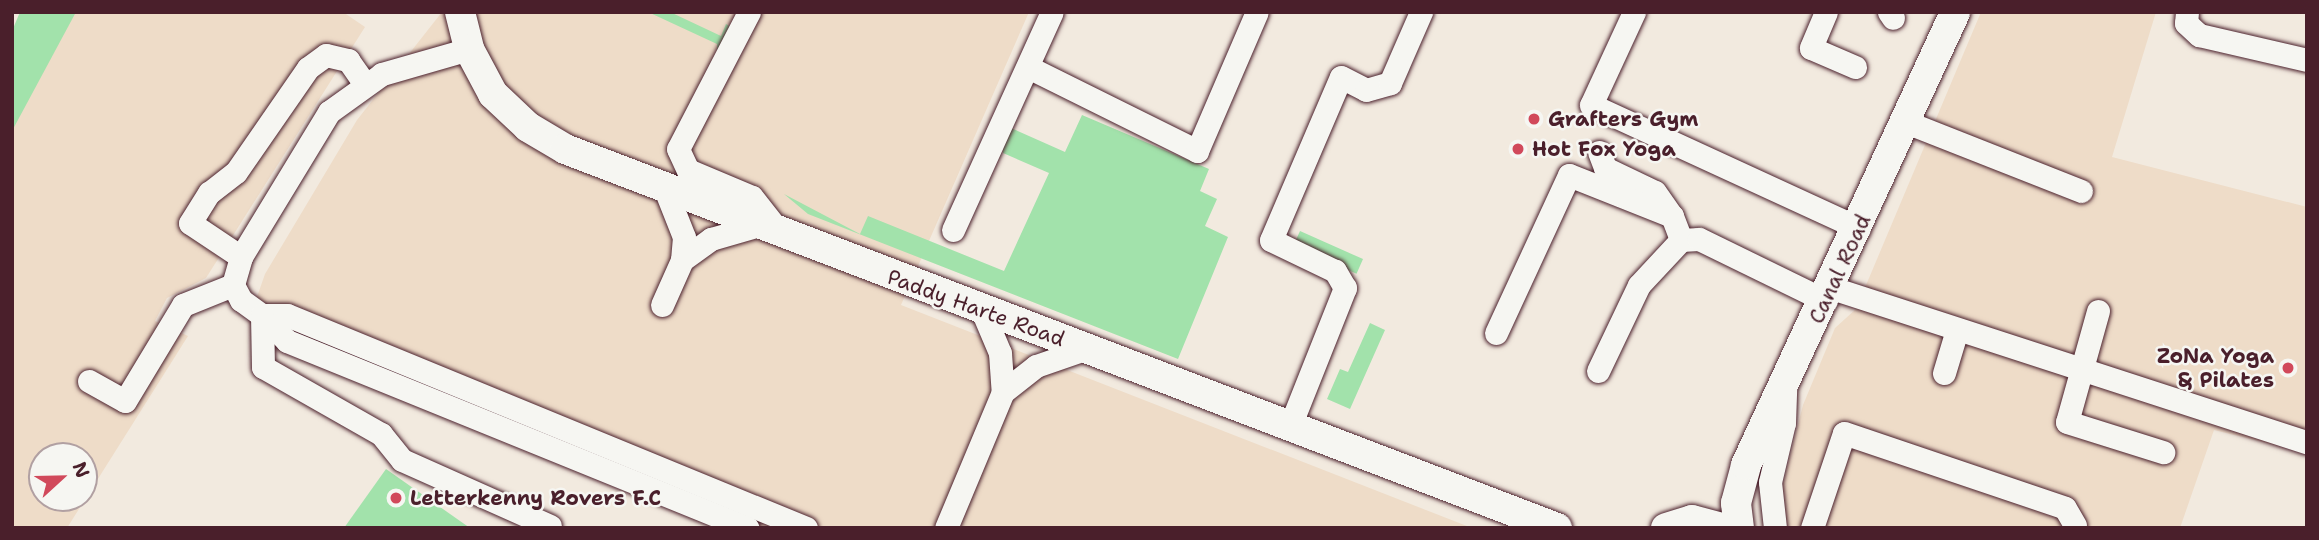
<!DOCTYPE html>
<html>
<head>
<meta charset="utf-8">
<style>
  body { margin:0 }
  #map { position:relative; width:2319px; height:540px; overflow:hidden; background:#f2eadf; font-family:"Shantell Sans",sans-serif }
  div>[style] { position:absolute }
  .built>* { inset:0; background:#eedcc8 }
  .green>* { inset:0; background:#a2e2ab; transform-origin:0 0 }
  .roads { filter:drop-shadow(0 0 2px #4a1f2b) drop-shadow(0 0 2px #4a1f2b) }
  .minor>* { height:23px; margin:-11.5px; padding:0 11.5px; transform-origin:11.5px; border-radius:11.5px; background:#f6f6f2 }
  .major>* { height:30px; margin:-15px; padding:0 15px; transform-origin:15px; border-radius:15px; background:#f6f6f2 }
  .dots>* { width:19px; height:19px; translate:-50% -50%; box-sizing:border-box; border:4px solid #f6f6f2; border-radius:50% }
  span { translate:-50% -50%; white-space:nowrap; text-align:center; line-height:1.15; -webkit-text-stroke:5px #f6f6f2; paint-order:stroke }
  .poi-label { font-size:21px; color:#4a1f2b; font-weight:700 }
  .left { translate:0 -50%; text-align:left }
  .right { translate:-100% -50%; text-align:right }
  .street-label { font-size:21px; color:#4a1f2b }
  .frame { position:absolute; inset:0; border:14px solid #4a1f2b; pointer-events:none }
  .north { position:absolute; left:28px; top:442px; width:70px; height:70px; box-sizing:border-box; background:#f6f6f2; border:2px solid #b1a0a2; border-radius:50%; rotate:68deg; font-size:19px; font-weight:700; line-height:28px; text-align:center; color:#4a1f2b }
  .north::after { content:''; display:block; margin:auto; width:24px; height:32px; background:#d1495b; clip-path:polygon(50% 0,100% 100%,50% 72%,0 100%) }
</style>
</head>
<body>
<div id="map">
  <div class="built">
    <i style="clip-path:polygon(evenodd,73px 12px,343px 12px,365px 27px,206px 278px,167px 298px,155px 321px,188px 336px,67px 528px,12px 528px,12px 129px,73px 12px,42px 456px,84px 456px,84px 498px,42px 498px,42px 456px)"></i>
    <i style="clip-path:polygon(442px 12px,1029px 12px,901px 305px,1472px 528px,761px 528px,460px 409px,250px 317px,265px 274px,357px 120px)"></i>
    <i style="clip-path:polygon(1981px 12px,2156px 12px,2112px 157px,2307px 207px,2307px 453px,2214px 430px,2180px 528px,1784px 528px,1782px 488px,1803px 405px,1835px 328px,1856px 309px)"></i>
  </div>
  <div class="green">
    <i style="clip-path:polygon(20px 12px,76px 12px,12px 131px,12px 31px)"></i>
    <i style="clip-path:polygon(648px 12px,670px 12px,721px 36px,726px 24px,731px 27px,717px 57px,717px 44px)"></i>
    <i style="clip-path:polygon(1082px 115px,1209px 169px,1200px 191px,1217px 199px,1205px 226px,1228px 237px,1178px 359px,808px 214px,784px 194px,860px 234px,868px 216px,1004px 271px,1049px 173px,1003px 153px,1003px 139px,1011px 128px,1065px 152px)"></i>
    <i style="left:1300px;top:231px;width:69px;height:16px;rotate:24deg"></i>
    <i style="clip-path:polygon(1370px 323px,1385px 330px,1350px 409px,1327px 399px,1340px 369px,1348px 372px)"></i>
    <i style="clip-path:polygon(386px 469px,470px 528px,344px 528px)"></i>
  </div>
  <div class="roads">
    <div class="minor">
      <i style="left:749px;top:12px;width:154px;rotate:117.4deg"></i>
      <i style="left:678px;top:149px;width:23px;rotate:65deg"></i>
      <i style="left:688px;top:170px;width:69px;rotate:22.9deg"></i>
      <i style="left:752px;top:197px;width:42px;rotate:51.8deg"></i>
      <i style="left:1634px;top:12px;width:102px;rotate:114.8deg"></i>
      <i style="left:1591px;top:105px;width:295px;rotate:24.7deg"></i>
      <i style="left:1826px;top:12px;width:39px;rotate:113deg"></i>
      <i style="left:1811px;top:48px;width:48px;rotate:23.4deg"></i>
      <i style="left:1889px;top:12px;width:7px;rotate:56deg"></i>
      <i style="left:2187px;top:12px;width:11px;rotate:95deg"></i>
      <i style="left:2186px;top:23px;width:18px;rotate:43deg"></i>
      <i style="left:2199px;top:35px;width:111px;rotate:13deg"></i>
      <i style="left:469px;top:49px;width:91px;rotate:164deg"></i>
      <i style="left:382px;top:74px;width:65px;rotate:144.4deg"></i>
      <i style="left:329px;top:112px;width:170px;rotate:121.3deg"></i>
      <i style="left:241px;top:257px;width:29px;rotate:106deg"></i>
      <i style="left:233px;top:285px;width:17px;rotate:62deg"></i>
      <i style="left:241px;top:300px;width:26px;rotate:36deg"></i>
      <i style="left:262px;top:315px;width:25px"></i>
      <i style="left:287px;top:315px;width:561px;rotate:22.31deg"></i>
      <i style="left:1028px;top:67px;width:189px;rotate:26.4deg"></i>
      <i style="left:1197px;top:151px;width:151px;rotate:-66.7deg"></i>
      <i style="left:1906px;top:122px;width:188px;rotate:21.5deg"></i>
      <i style="left:1599px;top:152px;width:17px;rotate:69deg"></i>
      <i style="left:1605px;top:168px;width:55px;rotate:25.6deg"></i>
      <i style="left:1655px;top:192px;width:29px;rotate:55deg"></i>
      <i style="left:953px;top:230px;width:239px;rotate:-65.6deg"></i>
      <i style="left:241px;top:257px;width:61px;rotate:-146.3deg"></i>
      <i style="left:190px;top:223px;width:36px;rotate:-58deg"></i>
      <i style="left:209px;top:193px;width:34px;rotate:-38deg"></i>
      <i style="left:236px;top:172px;width:126px;rotate:-55.3deg"></i>
      <i style="left:308px;top:68px;width:22px;rotate:-36deg"></i>
      <i style="left:326px;top:55px;width:23px;rotate:13deg"></i>
      <i style="left:348px;top:60px;width:28px;rotate:55deg"></i>
      <i style="left:682px;top:260px;width:36px;rotate:-36deg"></i>
      <i style="left:711px;top:239px;width:54px;rotate:-16.1deg"></i>
      <i style="left:1832px;top:288px;width:499px;rotate:18deg"></i>
      <i style="left:662px;top:305px;width:49px;rotate:-66deg"></i>
      <i style="left:682px;top:260px;width:23px;rotate:-85deg"></i>
      <i style="left:684px;top:237px;width:57px;rotate:-111.6deg"></i>
      <i style="left:981px;top:308px;width:49px;rotate:67.1deg"></i>
      <i style="left:1000px;top:353px;width:39px;rotate:86deg"></i>
      <i style="left:2098px;top:311px;width:115px;rotate:105.6deg"></i>
      <i style="left:2067px;top:422px;width:101px;rotate:17.4deg"></i>
      <i style="left:262px;top:315px;width:36px;rotate:46deg"></i>
      <i style="left:287px;top:341px;width:497px;rotate:22.1deg"></i>
      <i style="left:262px;top:315px;width:52px;rotate:88.9deg"></i>
      <i style="left:263px;top:367px;width:136px;rotate:29.6deg"></i>
      <i style="left:381px;top:434px;width:33px;rotate:51deg"></i>
      <i style="left:402px;top:460px;width:162px;rotate:24deg"></i>
      <i style="left:1496px;top:333px;width:174px;rotate:-65.2deg"></i>
      <i style="left:1569px;top:175px;width:111px;rotate:21.7deg"></i>
      <i style="left:1672px;top:216px;width:26px;rotate:69deg"></i>
      <i style="left:1598px;top:371px;width:95px;rotate:-64.5deg"></i>
      <i style="left:1639px;top:285px;width:62px;rotate:-47deg"></i>
      <i style="left:1681px;top:240px;width:18px;rotate:-3deg"></i>
      <i style="left:1699px;top:239px;width:141px;rotate:26deg"></i>
      <i style="left:1944px;top:373px;width:45px;rotate:-73.2deg"></i>
      <i style="left:89px;top:381px;width:41px;rotate:29.1deg"></i>
      <i style="left:125px;top:401px;width:112px;rotate:-58.9deg"></i>
      <i style="left:183px;top:305px;width:54px;rotate:-21.8deg"></i>
      <i style="left:1290px;top:426px;width:149px;rotate:-68.3deg"></i>
      <i style="left:1345px;top:288px;width:20px;rotate:-120deg"></i>
      <i style="left:1335px;top:271px;width:71px;rotate:-154.2deg"></i>
      <i style="left:1271px;top:240px;width:177px;rotate:-66.8deg"></i>
      <i style="left:1341px;top:77px;width:28px;rotate:27deg"></i>
      <i style="left:1366px;top:90px;width:25px;rotate:-16deg"></i>
      <i style="left:1390px;top:83px;width:77px;rotate:-66.4deg"></i>
      <i style="left:946px;top:528px;width:147px;rotate:-67.3deg"></i>
      <i style="left:1003px;top:392px;width:42px;rotate:-38.2deg"></i>
      <i style="left:1036px;top:366px;width:55px;rotate:-19.1deg"></i>
      <i style="left:1775px;top:528px;width:46px;rotate:-96.2deg"></i>
      <i style="left:1770px;top:482px;width:61px;rotate:-76.7deg"></i>
      <i style="left:1784px;top:423px;width:37px;rotate:-88deg"></i>
      <i style="left:1812px;top:528px;width:100px;rotate:-71.4deg"></i>
      <i style="left:1844px;top:433px;width:233px;rotate:18.7deg"></i>
      <i style="left:2065px;top:508px;width:20px;rotate:60deg"></i>
    </div>
    <div class="major">
      <i style="left:460px;top:12px;width:38px;rotate:76deg"></i>
      <i style="left:469px;top:49px;width:51px;rotate:61.9deg"></i>
      <i style="left:493px;top:94px;width:48px;rotate:43.3deg"></i>
      <i style="left:528px;top:127px;width:43px;rotate:30.7deg"></i>
      <i style="left:565px;top:149px;width:1062px;rotate:20.91deg"></i>
      <i style="left:1666px;top:528px;width:27px;rotate:-17deg"></i>
      <i style="left:1692px;top:520px;width:31px;rotate:15deg"></i>
      <i style="left:1739px;top:528px;width:25px;rotate:-97deg"></i>
      <i style="left:1736px;top:503px;width:39px;rotate:-75deg"></i>
      <i style="left:1746px;top:465px;width:499px;rotate:-65.2deg"></i>
    </div>
  </div>
  <div class="dots">
    <i style="left:1534px;top:119px;background:#d1495b"></i>
    <i style="left:1518px;top:149px;background:#d1495b"></i>
    <i style="left:2288px;top:368px;background:#d1495b"></i>
    <i style="left:396px;top:498px;background:#d1495b"></i>
  </div>
  <div class="poi-label">
    <span class="left" style="left:1548px;top:119px">Grafters Gym</span>
    <span class="left" style="left:1532px;top:149px">Hot Fox Yoga</span>
    <span class="right" style="left:2274px;top:368px">ZoNa Yoga<br>&amp; Pilates</span>
    <span class="left" style="left:410px;top:498px">Letterkenny Rovers F.C</span>
  </div>
  <div class="street-label">
    <span style="left:1840px;top:269px;rotate:-65deg">Canal Road</span>
    <span style="left:976px;top:308px;rotate:20deg">Paddy Harte Road</span>
  </div>
  <div class="frame"></div>
  <div class="north">N</div>
</div>
</body>
</html>
